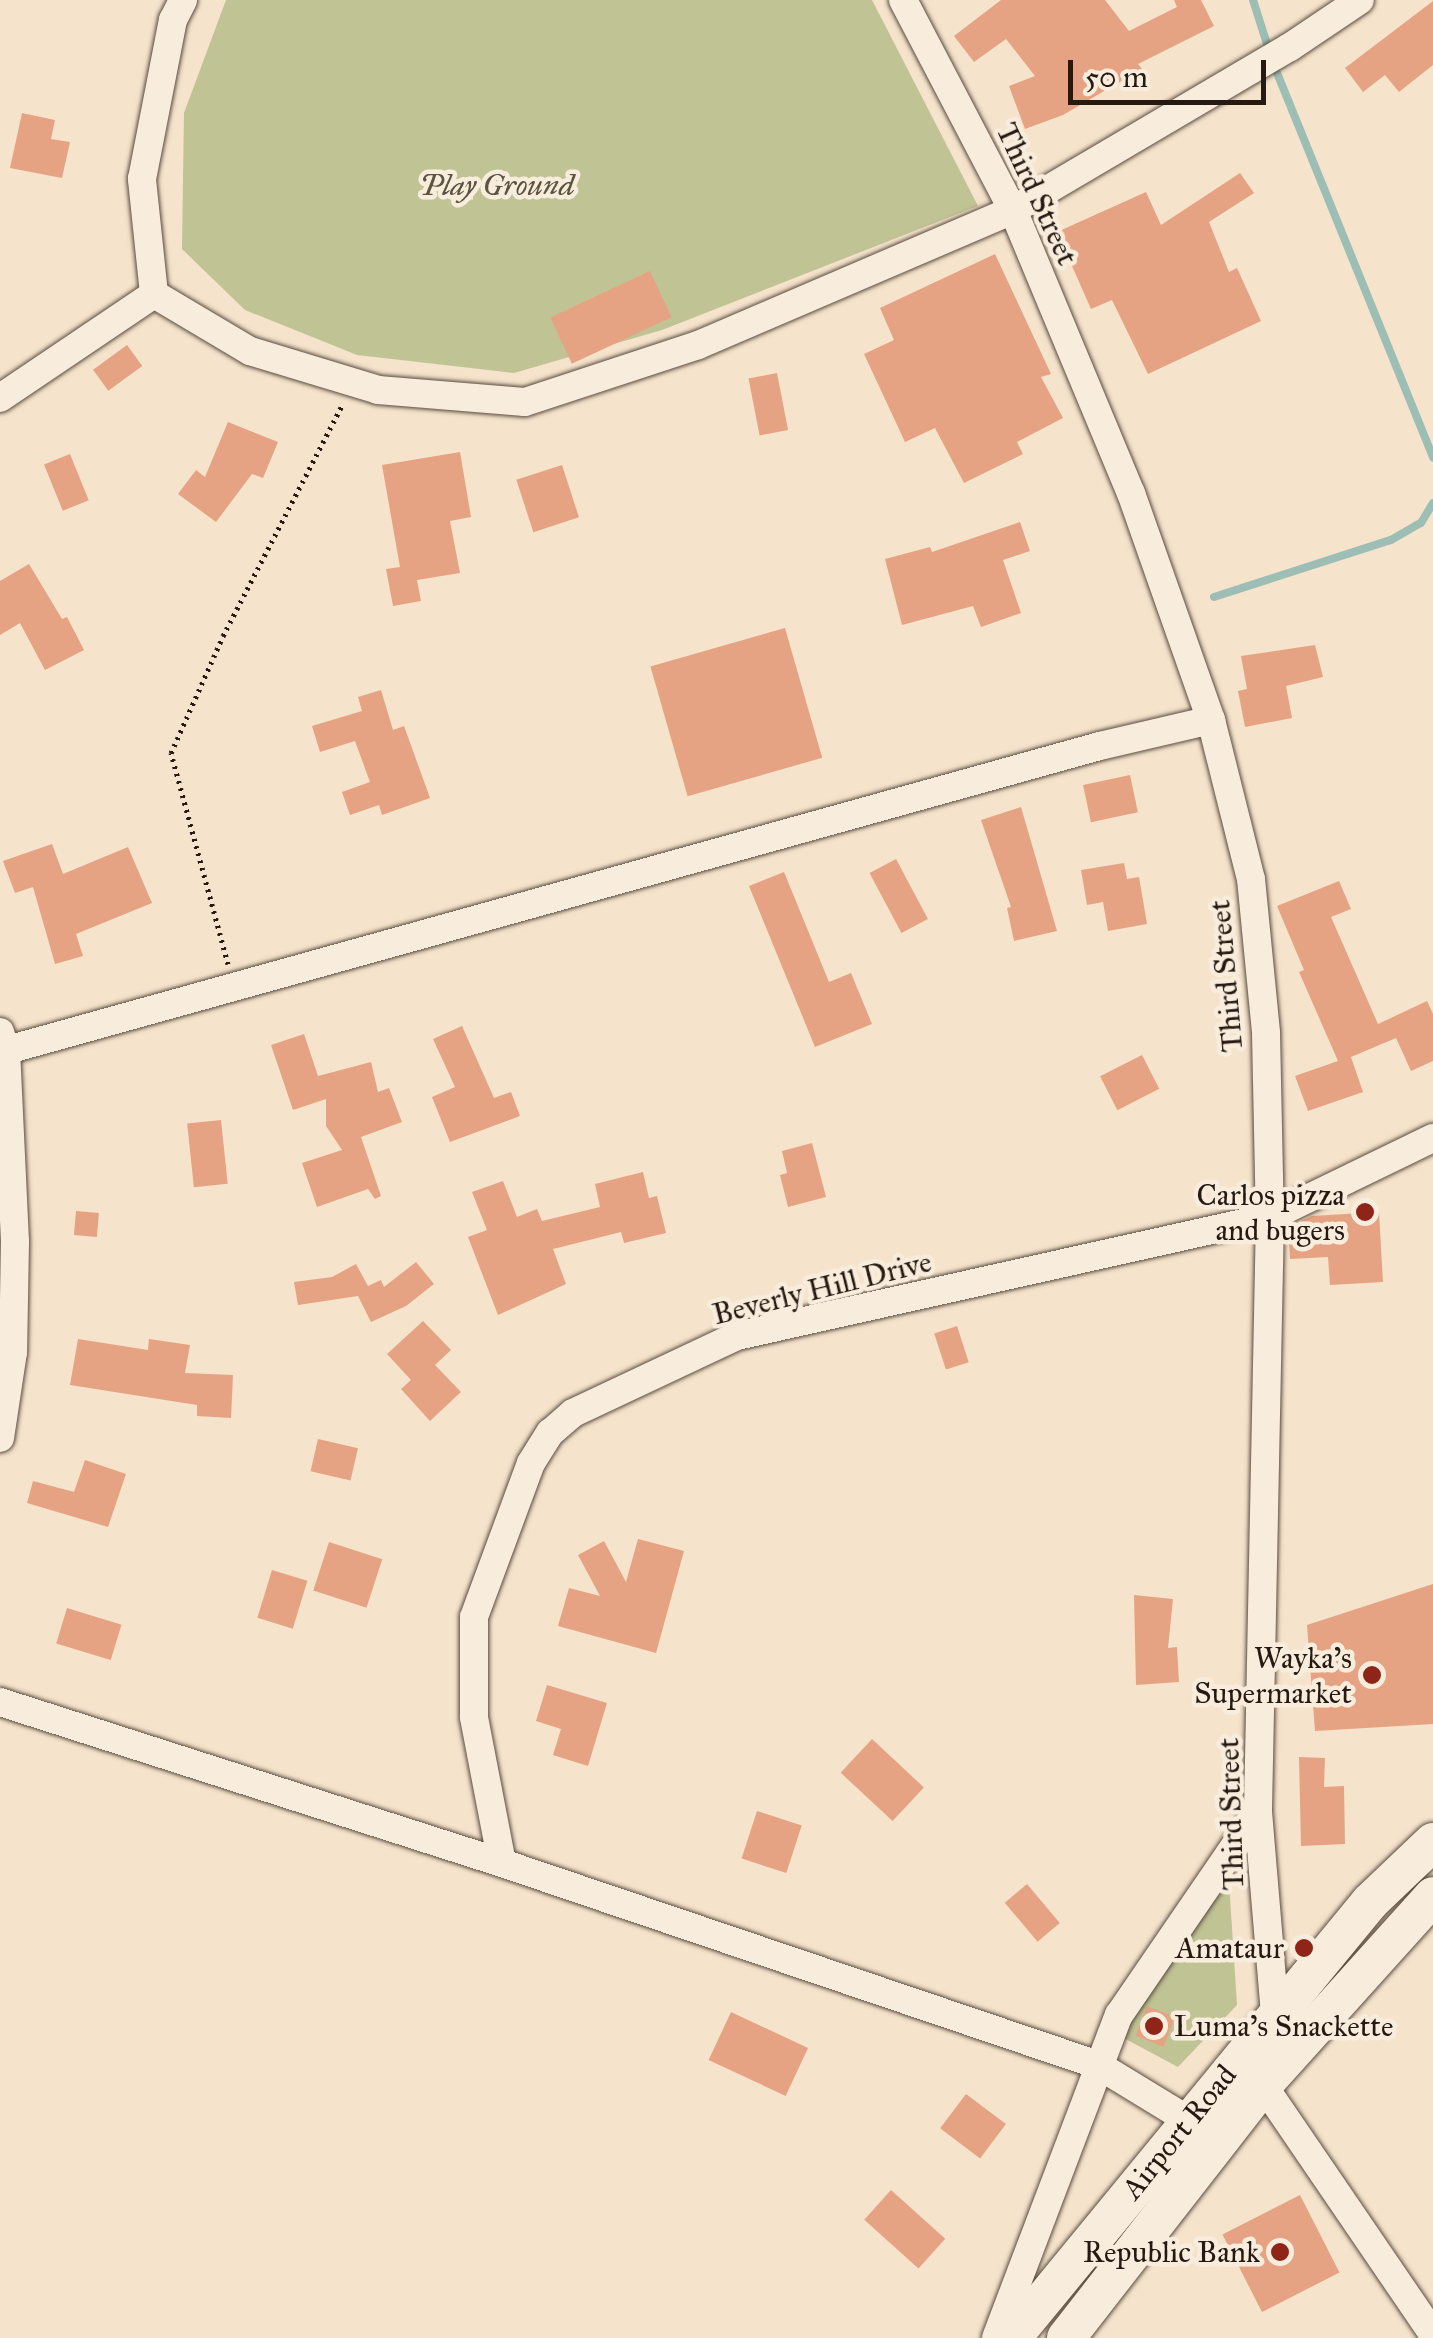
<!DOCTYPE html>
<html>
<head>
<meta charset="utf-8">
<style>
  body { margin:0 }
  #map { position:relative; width:1433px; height:2338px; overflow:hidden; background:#f5e3cb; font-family:"IM FELL Great Primer",serif }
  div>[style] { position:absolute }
  .green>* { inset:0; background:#c0c394 }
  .stream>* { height:8px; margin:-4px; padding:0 4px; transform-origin:4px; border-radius:4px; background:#9cbeb5 }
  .building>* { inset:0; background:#e6a383; transform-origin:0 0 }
  .path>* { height:5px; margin-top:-2.5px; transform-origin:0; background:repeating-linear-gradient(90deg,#251912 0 2.5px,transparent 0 7.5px) }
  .roads { filter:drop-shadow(0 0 2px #594c40) drop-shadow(0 0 2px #594c40) }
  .street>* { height:28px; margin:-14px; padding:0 14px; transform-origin:14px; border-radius:14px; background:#f8eddd }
  .secondary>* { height:38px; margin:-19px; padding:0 19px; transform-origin:19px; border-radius:19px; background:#f8eddd }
  .dots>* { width:28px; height:28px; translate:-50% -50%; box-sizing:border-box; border:5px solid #f8eddd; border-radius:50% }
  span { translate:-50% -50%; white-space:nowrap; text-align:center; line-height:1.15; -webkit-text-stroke:9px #f8eddd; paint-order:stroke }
  .park-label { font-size:30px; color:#5b5440; font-style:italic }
  .street-label { font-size:30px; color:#251912 }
  .poi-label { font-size:30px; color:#251912 }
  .right { translate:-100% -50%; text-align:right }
  .left { translate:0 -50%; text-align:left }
  .scale { position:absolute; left:1068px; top:60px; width:198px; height:45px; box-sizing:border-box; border:5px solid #251912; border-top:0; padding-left:12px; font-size:30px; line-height:35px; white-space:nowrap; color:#251912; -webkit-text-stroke:8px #f8eddd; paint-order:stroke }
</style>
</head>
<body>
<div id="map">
  <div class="green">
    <i style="clip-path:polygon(226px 0,872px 0,978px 206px,662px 330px,514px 373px,357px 355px,245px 310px,182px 249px,184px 113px)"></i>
    <i style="clip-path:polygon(1229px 1882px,1237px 2005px,1178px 2067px,1118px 2035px,1128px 2014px)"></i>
  </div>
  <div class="stream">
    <i style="left:1253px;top:0;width:52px;rotate:72.3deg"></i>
    <i style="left:1273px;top:63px;width:426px;rotate:67.9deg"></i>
    <i style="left:1214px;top:597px;width:186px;rotate:-17.9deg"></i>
    <i style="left:1391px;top:540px;width:34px;rotate:-30deg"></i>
    <i style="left:1421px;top:523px;width:23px;rotate:-59deg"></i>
  </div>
  <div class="building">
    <i style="clip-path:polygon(1001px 0,1105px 0,1129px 31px,1177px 7px,1174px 0,1201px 0,1214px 26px,1138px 64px,1142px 69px,1063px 115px,1025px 129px,1009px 86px,1035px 76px,1006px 39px,974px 62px,954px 36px)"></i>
    <i style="clip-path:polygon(1433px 1px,1433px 65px,1399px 92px,1385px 75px,1363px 92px,1345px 68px)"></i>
    <i style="clip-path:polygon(22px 113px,55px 120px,51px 139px,70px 142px,62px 178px,10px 168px)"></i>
    <i style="clip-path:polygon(1240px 173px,1254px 193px,1209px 222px,1229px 272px,1237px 268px,1261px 321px,1148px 374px,1112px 300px,1091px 309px,1057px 232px,1146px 192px,1161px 225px)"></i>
    <i style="clip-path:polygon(995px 254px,1051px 374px,1041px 377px,1063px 418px,1017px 442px,1023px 454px,964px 483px,935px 428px,905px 442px,864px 354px,894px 340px,880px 308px)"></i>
    <i style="left:650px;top:271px;width:51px;height:110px;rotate:65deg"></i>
    <i style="left:127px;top:345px;width:26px;height:42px;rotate:54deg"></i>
    <i style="left:777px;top:373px;width:58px;height:29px;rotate:79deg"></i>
    <i style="clip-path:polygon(228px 422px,278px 442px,263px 478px,252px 474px,216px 522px,178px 494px,196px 470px,205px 477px)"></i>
    <i style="clip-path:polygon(460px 452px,471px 517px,450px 521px,460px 573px,417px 580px,421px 601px,393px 606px,386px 569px,400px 567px,382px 465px)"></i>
    <i style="left:70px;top:454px;width:50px;height:28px;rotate:68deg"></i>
    <i style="left:562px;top:465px;width:55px;height:48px;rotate:72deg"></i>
    <i style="clip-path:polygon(1020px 522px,1030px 551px,1003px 560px,1021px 613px,981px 627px,973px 606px,902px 625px,885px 559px,930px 547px,932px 552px)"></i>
    <i style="clip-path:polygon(29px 564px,62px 619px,67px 617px,84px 650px,45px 670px,20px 623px,0 635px,0 581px)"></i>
    <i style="left:785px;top:628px;width:135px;height:140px;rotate:74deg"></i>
    <i style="clip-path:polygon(1315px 645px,1323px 677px,1286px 686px,1292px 718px,1245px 727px,1238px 691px,1247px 689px,1241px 656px)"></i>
    <i style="clip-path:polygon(381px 690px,393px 730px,404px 726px,430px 798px,382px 815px,379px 805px,350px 815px,342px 792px,370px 782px,355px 741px,320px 752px,312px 726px,362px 711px,358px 697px)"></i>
    <i style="left:1130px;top:775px;width:38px;height:48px;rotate:78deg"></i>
    <i style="clip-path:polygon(1021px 807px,1057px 931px,1014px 941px,1007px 908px,1011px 907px,981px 820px)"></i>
    <i style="clip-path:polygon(52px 844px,63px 874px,128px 847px,152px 903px,76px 934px,83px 956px,55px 964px,33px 887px,15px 893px,3px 861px)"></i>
    <i style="left:896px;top:859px;width:68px;height:30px;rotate:62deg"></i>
    <i style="clip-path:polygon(1124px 863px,1127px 879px,1139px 877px,1147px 924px,1108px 931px,1103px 902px,1087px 905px,1081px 870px)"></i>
    <i style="clip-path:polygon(784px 872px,829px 982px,851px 973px,872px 1024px,815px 1047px,749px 886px)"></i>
    <i style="clip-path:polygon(1339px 881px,1351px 909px,1331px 917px,1378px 1024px,1427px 1001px,1433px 1014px,1433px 1061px,1411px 1071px,1396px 1038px,1351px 1057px,1363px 1092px,1308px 1111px,1295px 1076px,1338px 1061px,1299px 972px,1304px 970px,1277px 906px)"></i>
    <i style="clip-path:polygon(462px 1026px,494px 1098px,511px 1092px,520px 1116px,450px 1142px,432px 1097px,455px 1087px,433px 1039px)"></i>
    <i style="clip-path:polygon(304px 1034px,318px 1076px,371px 1062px,378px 1092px,389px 1088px,402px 1122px,361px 1137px,381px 1196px,375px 1199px,368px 1189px,317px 1207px,302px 1163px,342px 1150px,326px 1126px,326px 1099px,293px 1110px,271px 1045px)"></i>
    <i style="left:1142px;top:1055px;width:38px;height:47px;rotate:63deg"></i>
    <i style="left:221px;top:1120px;width:64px;height:34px;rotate:84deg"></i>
    <i style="clip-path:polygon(812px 1143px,826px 1197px,788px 1207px,780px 1175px,787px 1173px,782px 1151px)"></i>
    <i style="clip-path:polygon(643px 1172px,649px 1198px,657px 1196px,666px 1233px,624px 1243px,621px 1232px,553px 1249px,566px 1284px,498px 1315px,468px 1237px,487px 1230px,472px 1192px,503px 1181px,517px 1217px,537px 1209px,542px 1221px,600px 1207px,595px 1184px)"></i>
    <i style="left:76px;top:1211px;width:23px;height:24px;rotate:5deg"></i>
    <i style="clip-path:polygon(1379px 1212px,1383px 1282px,1330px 1285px,1328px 1257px,1290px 1259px,1288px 1227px,1312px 1216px)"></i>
    <i style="clip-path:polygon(416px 1262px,434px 1284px,406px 1306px,371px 1322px,358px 1296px,298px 1305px,294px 1282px,332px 1277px,356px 1264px,368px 1286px,381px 1280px,384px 1287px)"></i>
    <i style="clip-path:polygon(423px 1321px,451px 1350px,435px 1365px,461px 1392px,430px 1421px,401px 1389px,411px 1380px,387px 1354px)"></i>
    <i style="left:957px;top:1326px;width:38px;height:24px;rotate:72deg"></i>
    <i style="clip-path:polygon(78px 1339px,148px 1350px,149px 1339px,190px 1345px,185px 1373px,233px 1375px,231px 1418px,197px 1416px,197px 1405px,70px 1385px)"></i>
    <i style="left:318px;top:1439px;width:41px;height:33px;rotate:13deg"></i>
    <i style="clip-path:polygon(85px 1460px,126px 1474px,108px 1527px,27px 1503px,33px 1481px,74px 1492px)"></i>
    <i style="clip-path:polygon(638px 1539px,684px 1551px,656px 1653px,558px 1626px,569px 1588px,600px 1596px,578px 1555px,604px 1541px,626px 1582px)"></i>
    <i style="left:329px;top:1542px;width:56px;height:51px;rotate:18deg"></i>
    <i style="left:272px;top:1570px;width:37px;height:50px;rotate:17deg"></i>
    <i style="clip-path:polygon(1433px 1584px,1433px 1724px,1315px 1731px,1307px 1625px)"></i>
    <i style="clip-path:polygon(1134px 1595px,1173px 1599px,1168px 1648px,1177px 1647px,1179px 1682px,1136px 1685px)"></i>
    <i style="left:67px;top:1608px;width:57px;height:37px;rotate:17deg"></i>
    <i style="clip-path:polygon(547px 1685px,607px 1703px,588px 1766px,553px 1755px,561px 1729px,536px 1721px)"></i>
    <i style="left:872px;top:1739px;width:71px;height:46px;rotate:43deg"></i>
    <i style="clip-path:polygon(1299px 1757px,1325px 1758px,1324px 1787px,1344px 1786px,1345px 1844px,1301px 1846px)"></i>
    <i style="left:757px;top:1811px;width:47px;height:50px;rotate:18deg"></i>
    <i style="left:1027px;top:1884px;width:51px;height:29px;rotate:50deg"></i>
    <i style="left:1147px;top:2006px;width:30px;height:32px;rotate:21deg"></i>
    <i style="left:731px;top:2012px;width:85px;height:53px;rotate:25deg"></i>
    <i style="left:966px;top:2094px;width:50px;height:43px;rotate:37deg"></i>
    <i style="left:891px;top:2190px;width:73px;height:40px;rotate:42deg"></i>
    <i style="left:1300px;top:2195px;width:87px;height:87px;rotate:63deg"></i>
  </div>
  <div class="path">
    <i style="left:228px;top:964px;width:219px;rotate:-105.1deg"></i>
    <i style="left:171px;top:753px;width:128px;rotate:-66deg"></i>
    <i style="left:223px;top:636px;width:258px;rotate:-62.7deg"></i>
  </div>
  <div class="roads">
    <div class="street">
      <i style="left:903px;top:0;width:237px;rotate:62.4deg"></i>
      <i style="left:1013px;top:210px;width:307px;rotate:67.4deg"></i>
      <i style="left:1131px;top:493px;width:241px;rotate:70.6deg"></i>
      <i style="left:1211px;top:720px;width:164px;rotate:75.9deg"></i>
      <i style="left:1251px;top:879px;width:155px;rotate:84.4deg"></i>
      <i style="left:1266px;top:1033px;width:184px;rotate:88.8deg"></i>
      <i style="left:1270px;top:1217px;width:595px;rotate:91.16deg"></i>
      <i style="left:1258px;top:1812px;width:204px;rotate:85.2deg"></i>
      <i style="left:154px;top:294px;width:112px;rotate:30.7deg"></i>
      <i style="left:250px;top:351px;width:134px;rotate:16.9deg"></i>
      <i style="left:378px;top:390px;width:147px;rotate:4.7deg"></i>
      <i style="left:525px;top:402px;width:182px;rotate:-18.2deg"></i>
      <i style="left:698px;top:345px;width:343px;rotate:-23.2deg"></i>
      <i style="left:1013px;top:210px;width:321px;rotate:-30.5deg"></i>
      <i style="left:1290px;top:47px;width:84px;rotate:-33.9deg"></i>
      <i style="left:0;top:398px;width:186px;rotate:-34deg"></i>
      <i style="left:154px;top:294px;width:116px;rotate:-96deg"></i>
      <i style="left:142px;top:179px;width:162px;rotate:-79deg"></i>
      <i style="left:173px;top:20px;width:22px;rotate:-63deg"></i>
      <i style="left:0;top:1032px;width:19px;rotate:72deg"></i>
      <i style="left:6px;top:1050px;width:192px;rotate:87.3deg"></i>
      <i style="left:15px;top:1242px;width:110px;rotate:91deg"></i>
      <i style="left:13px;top:1352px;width:87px;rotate:98.6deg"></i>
      <i style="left:0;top:1052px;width:1142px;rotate:-15.55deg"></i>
      <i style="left:1100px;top:746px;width:114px;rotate:-13.2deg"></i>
      <i style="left:0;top:1702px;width:527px;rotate:17.78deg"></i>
      <i style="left:502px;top:1863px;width:629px;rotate:18.72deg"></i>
      <i style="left:1098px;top:2065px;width:127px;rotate:31.4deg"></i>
      <i style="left:502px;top:1863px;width:149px;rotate:-100.9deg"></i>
      <i style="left:474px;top:1717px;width:100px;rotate:-90deg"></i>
      <i style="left:474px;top:1617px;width:164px;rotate:-69.7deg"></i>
      <i style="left:531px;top:1463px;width:36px;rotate:-58deg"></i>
      <i style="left:550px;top:1433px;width:30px;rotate:-41deg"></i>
      <i style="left:573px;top:1413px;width:181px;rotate:-25.2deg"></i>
      <i style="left:737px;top:1336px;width:546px;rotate:-12.59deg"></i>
      <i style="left:1270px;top:1217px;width:181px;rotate:-25.9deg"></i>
      <i style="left:1263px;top:2085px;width:301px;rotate:55.7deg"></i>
      <i style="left:996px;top:2338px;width:346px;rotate:-69.2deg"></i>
      <i style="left:1119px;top:2015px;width:246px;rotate:-55.6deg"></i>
    </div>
    <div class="secondary">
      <i style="left:1012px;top:2338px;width:564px;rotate:-50.61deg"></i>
      <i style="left:1370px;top:1902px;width:87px;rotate:-43.6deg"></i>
      <i style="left:1066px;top:2338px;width:321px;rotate:-52.1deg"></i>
      <i style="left:1263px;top:2085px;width:254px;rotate:-48deg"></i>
    </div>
  </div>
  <div class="dots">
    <i style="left:1365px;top:1212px;background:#8f2418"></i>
    <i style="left:1372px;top:1675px;background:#8f2418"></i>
    <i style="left:1304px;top:1948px;background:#8f2418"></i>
    <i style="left:1154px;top:2026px;background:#8f2418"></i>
    <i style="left:1280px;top:2252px;background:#8f2418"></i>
  </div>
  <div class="park-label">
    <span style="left:497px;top:185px">Play Ground</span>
  </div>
  <div class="street-label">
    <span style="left:1037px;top:194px;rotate:65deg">Third Street</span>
    <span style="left:1226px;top:976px;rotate:-95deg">Third Street</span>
    <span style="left:822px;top:1288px;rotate:-14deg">Beverly Hill Drive</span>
    <span style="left:1231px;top:1814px;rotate:-92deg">Third Street</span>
    <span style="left:1179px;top:2132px;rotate:-51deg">Airport Road</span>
  </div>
  <div class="poi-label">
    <span class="right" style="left:1345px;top:1212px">Carlos pizza<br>and bugers</span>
    <span class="right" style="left:1352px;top:1675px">Wayka's<br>Supermarket</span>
    <span class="right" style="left:1284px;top:1948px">Amataur</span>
    <span class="left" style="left:1174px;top:2026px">Luma's Snackette</span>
    <span class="right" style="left:1260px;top:2252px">Republic Bank</span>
  </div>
  <div class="scale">50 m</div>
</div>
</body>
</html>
